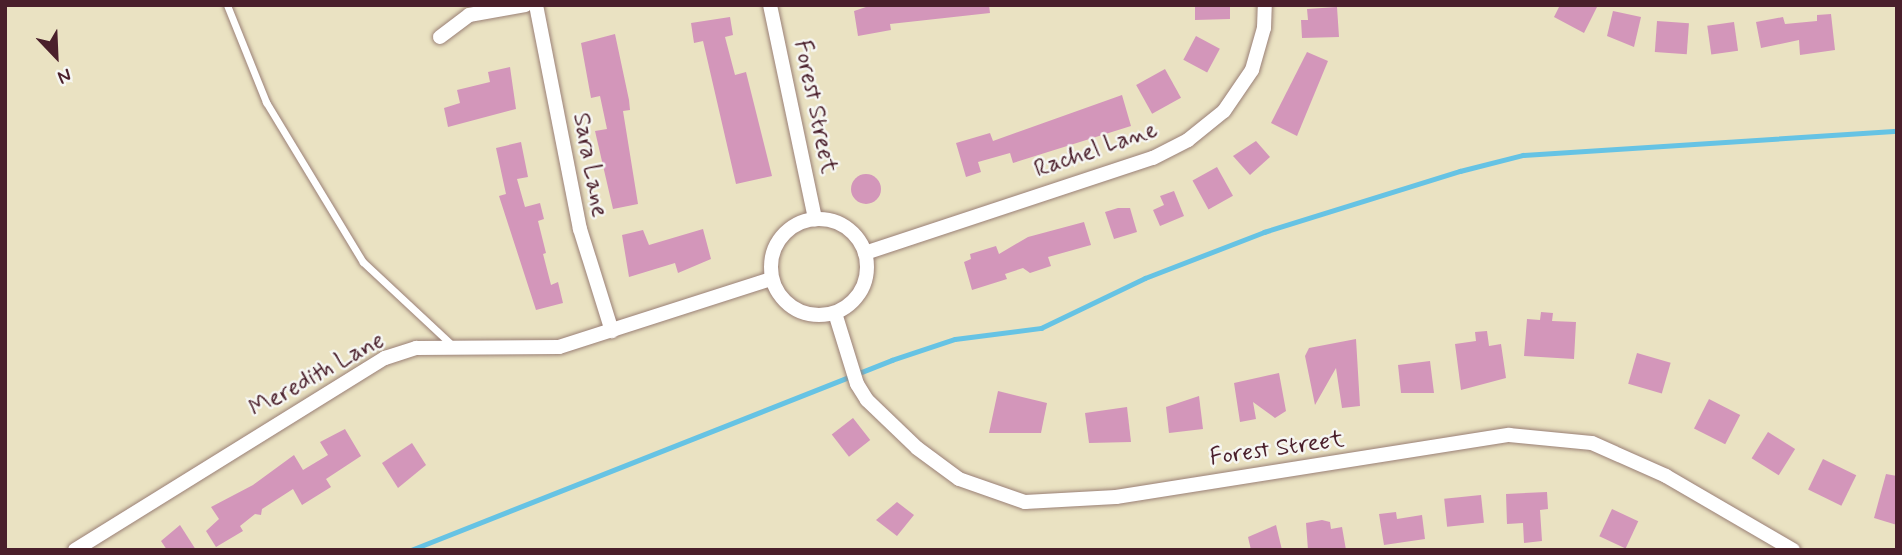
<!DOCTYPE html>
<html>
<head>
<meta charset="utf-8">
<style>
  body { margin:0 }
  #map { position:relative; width:1902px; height:555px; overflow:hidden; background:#eae2c2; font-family:Mynerve,sans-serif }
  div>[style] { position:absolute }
  .stream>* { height:4.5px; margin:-2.25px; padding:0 2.25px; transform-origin:2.25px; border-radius:2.25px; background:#66c3e4 }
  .building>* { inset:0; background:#d396ba; transform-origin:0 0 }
  .round { border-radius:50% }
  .roads { filter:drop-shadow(0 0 2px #9a8076) drop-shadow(0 0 2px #9a8076) }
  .lane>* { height:7px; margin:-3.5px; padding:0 3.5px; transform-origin:3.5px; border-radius:3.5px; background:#fff }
  .street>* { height:14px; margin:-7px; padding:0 7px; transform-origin:7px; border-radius:7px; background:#fff }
  .street>.ring { margin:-7px; padding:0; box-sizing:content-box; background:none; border:14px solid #fff; border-radius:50% }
  span { translate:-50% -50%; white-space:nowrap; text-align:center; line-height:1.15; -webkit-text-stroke:5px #f6f6f2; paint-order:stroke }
  .street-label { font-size:24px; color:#4a1f2b }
  .frame { position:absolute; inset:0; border:7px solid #4a1f2b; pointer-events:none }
  .north { position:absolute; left:21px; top:21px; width:70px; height:70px; -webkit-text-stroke:5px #f6f6f2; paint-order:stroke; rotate:157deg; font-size:19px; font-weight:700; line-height:28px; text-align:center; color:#4a1f2b }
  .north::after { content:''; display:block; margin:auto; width:24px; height:32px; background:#4a1f2b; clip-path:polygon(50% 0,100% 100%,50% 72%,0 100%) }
</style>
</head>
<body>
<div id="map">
  <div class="stream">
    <i style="left:411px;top:550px;width:517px;rotate:-21.55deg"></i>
    <i style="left:892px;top:360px;width:66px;rotate:-18.4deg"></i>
    <i style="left:955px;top:339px;width:87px;rotate:-7.3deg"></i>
    <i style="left:1041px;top:328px;width:115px;rotate:-25.7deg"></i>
    <i style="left:1145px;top:278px;width:128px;rotate:-21.1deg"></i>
    <i style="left:1264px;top:232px;width:205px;rotate:-17.3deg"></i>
    <i style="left:1460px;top:171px;width:65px;rotate:-14.3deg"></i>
    <i style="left:1523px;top:155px;width:375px;rotate:-3.7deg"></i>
  </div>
  <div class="building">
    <i style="clip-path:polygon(872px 5px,989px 5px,990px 13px,890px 24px,891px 30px,858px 36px,854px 11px)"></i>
    <i style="clip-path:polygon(1199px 5px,1230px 5px,1230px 19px,1195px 20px,1195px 7px)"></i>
    <i style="clip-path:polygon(1560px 5px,1598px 5px,1584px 33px,1554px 17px)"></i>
    <i style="clip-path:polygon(1337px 7px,1339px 37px,1302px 38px,1301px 20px,1308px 20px,1307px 9px)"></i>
    <i style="clip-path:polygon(1613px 11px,1641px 17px,1634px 47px,1607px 36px)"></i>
    <i style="clip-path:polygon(1831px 14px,1835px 50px,1800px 55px,1799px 40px,1761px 48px,1756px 22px,1783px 17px,1785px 24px,1817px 21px,1817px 15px)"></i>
    <i style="clip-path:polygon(730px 17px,733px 35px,725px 37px,735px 75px,746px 72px,772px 176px,736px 184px,703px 41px,694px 43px,691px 23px)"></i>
    <i style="left:1657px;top:21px;width:32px;height:31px;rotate:4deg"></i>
    <i style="left:1734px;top:22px;width:29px;height:27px;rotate:82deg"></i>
    <i style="clip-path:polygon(615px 34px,629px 100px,630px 110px,623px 111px,638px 204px,613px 209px,595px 131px,607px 129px,600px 96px,591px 98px,581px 43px)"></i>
    <i style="left:1196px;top:36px;width:27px;height:27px;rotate:28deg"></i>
    <i style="clip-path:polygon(1307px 52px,1328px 61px,1297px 136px,1271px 123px)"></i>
    <i style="clip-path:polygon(510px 67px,516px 109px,448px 127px,444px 108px,460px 103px,457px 90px,490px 82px,488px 72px)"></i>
    <i style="left:1165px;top:69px;width:33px;height:33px;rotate:61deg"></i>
    <i style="clip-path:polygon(1122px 95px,1131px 126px,1013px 163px,1010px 153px,978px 162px,981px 172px,966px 177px,956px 143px,990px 133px,993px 141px)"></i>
    <i style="clip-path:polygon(1256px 141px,1270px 157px,1250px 175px,1233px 156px)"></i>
    <i style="clip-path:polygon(521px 142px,528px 177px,517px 179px,525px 207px,540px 203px,544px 219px,538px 221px,546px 253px,543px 254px,551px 285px,558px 282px,563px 303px,536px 310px,499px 196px,506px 194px,496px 148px)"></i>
    <i style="left:1217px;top:167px;width:33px;height:28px;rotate:61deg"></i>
    <i class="round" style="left:851px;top:174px;width:30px;height:30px"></i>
    <i style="clip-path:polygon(1174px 191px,1184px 216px,1160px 226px,1153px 210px,1164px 205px,1160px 196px)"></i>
    <i style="clip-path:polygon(1118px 208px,1130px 208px,1137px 232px,1114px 239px,1105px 212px)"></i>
    <i style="clip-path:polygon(1084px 222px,1091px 245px,1048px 257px,1051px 266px,1030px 273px,1023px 268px,1005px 274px,1007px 279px,972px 290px,964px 262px,971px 259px,970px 254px,996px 246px,999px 254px,1028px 237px)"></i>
    <i style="clip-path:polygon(703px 229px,711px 259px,678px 273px,675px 263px,629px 277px,622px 235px,643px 230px,649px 245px)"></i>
    <i style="clip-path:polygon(1541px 312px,1553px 313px,1552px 321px,1576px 322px,1574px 359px,1524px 356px,1527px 319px,1540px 320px)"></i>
    <i style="clip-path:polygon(1487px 331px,1489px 346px,1501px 344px,1506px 378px,1461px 390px,1455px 344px,1476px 341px,1475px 332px)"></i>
    <i style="clip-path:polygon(1356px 339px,1360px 406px,1342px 408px,1336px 368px,1315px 405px,1305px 356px,1309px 348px)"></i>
    <i style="left:1637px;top:353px;width:35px;height:32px;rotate:16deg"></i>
    <i style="clip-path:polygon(1430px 361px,1434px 393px,1401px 393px,1398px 365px)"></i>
    <i style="clip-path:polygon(1279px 373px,1286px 411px,1275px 418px,1253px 402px,1256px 419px,1240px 422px,1234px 383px)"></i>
    <i style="clip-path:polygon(998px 391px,1047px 403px,1041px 433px,989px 433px)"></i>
    <i style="clip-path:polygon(1199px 396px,1203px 429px,1169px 433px,1166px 407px)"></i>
    <i style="left:1709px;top:399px;width:35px;height:33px;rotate:27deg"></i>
    <i style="clip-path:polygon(1127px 407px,1131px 442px,1089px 443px,1085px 413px)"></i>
    <i style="left:853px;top:418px;width:28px;height:27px;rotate:52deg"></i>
    <i style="clip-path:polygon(345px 429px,361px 456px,326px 479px,331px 487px,302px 505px,293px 489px,262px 509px,261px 515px,255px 514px,240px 526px,243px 531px,216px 547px,206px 531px,219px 519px,211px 507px,253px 485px,294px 455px,303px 470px,328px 455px,320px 442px)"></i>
    <i style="left:1768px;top:432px;width:32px;height:31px;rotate:32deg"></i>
    <i style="clip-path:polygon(412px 443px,426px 465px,398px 488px,382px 463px)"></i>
    <i style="left:1823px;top:459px;width:37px;height:34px;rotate:26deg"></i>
    <i style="clip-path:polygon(1886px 474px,1897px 476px,1897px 525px,1874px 518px)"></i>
    <i style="clip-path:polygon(1547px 492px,1548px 509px,1540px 510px,1542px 541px,1524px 543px,1523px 523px,1507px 524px,1506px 494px)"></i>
    <i style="left:1481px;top:495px;width:28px;height:37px;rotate:84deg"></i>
    <i style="clip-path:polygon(897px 502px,914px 515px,897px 536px,876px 520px)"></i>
    <i style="left:1612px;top:509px;width:29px;height:30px;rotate:25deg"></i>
    <i style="clip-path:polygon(1396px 512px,1397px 519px,1422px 515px,1425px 539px,1384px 545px,1379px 514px)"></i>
    <i style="clip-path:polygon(1322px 520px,1330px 522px,1331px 529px,1342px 527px,1346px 550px,1308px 550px,1306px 523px)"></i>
    <i style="clip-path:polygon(180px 525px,196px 550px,167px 550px,161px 541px)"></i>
    <i style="clip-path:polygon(1276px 525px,1282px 550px,1251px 550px,1248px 537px)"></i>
  </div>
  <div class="roads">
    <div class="lane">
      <i style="left:227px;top:5px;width:105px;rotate:68.1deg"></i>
      <i style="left:266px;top:102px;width:187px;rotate:58.8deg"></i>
      <i style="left:363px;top:262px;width:122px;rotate:43deg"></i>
    </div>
    <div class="street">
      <i style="left:536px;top:5px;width:228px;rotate:78.9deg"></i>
      <i style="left:580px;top:229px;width:107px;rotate:72.6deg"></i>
      <i style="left:770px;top:5px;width:219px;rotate:78.1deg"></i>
      <i style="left:440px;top:37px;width:36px;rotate:-37deg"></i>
      <i style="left:469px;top:15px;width:57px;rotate:-10.1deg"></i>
      <i class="ring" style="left:771px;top:219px;width:82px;height:82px"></i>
      <i style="left:865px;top:253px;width:303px;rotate:-18.3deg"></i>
      <i style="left:1153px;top:158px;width:39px;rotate:-27deg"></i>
      <i style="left:1188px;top:140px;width:46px;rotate:-38.9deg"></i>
      <i style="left:1224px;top:111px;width:50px;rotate:-55.7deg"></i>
      <i style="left:1252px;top:70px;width:44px;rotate:-74.1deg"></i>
      <i style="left:1264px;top:28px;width:23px;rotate:-88deg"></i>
      <i style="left:835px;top:313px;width:74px;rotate:72.8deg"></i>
      <i style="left:857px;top:384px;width:19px;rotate:58deg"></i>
      <i style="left:867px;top:400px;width:69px;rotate:43.8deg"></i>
      <i style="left:917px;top:448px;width:52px;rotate:36.4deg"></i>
      <i style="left:959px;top:479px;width:70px;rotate:19.2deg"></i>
      <i style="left:1025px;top:502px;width:91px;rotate:-3.1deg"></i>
      <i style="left:1116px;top:497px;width:398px;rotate:-9deg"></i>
      <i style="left:1509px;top:435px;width:83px;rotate:5.5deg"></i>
      <i style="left:1592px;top:443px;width:81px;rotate:24deg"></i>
      <i style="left:1666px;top:476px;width:147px;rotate:30.2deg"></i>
      <i style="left:75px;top:550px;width:365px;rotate:-31.8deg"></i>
      <i style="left:385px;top:358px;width:33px;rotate:-18deg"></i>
      <i style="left:416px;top:348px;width:143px;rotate:-0.4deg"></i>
      <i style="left:559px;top:347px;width:223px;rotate:-17.8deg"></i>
    </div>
  </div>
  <div class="street-label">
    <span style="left:815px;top:107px;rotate:78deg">Forest Street</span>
    <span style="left:1096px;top:150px;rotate:-19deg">Rachel Lane</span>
    <span style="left:590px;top:165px;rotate:79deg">Sara Lane</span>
    <span style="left:317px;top:375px;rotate:-29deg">Meredith Lane</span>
    <span style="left:1277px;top:449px;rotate:-8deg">Forest Street</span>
  </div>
  <div class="frame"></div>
  <div class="north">N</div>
</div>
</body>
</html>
